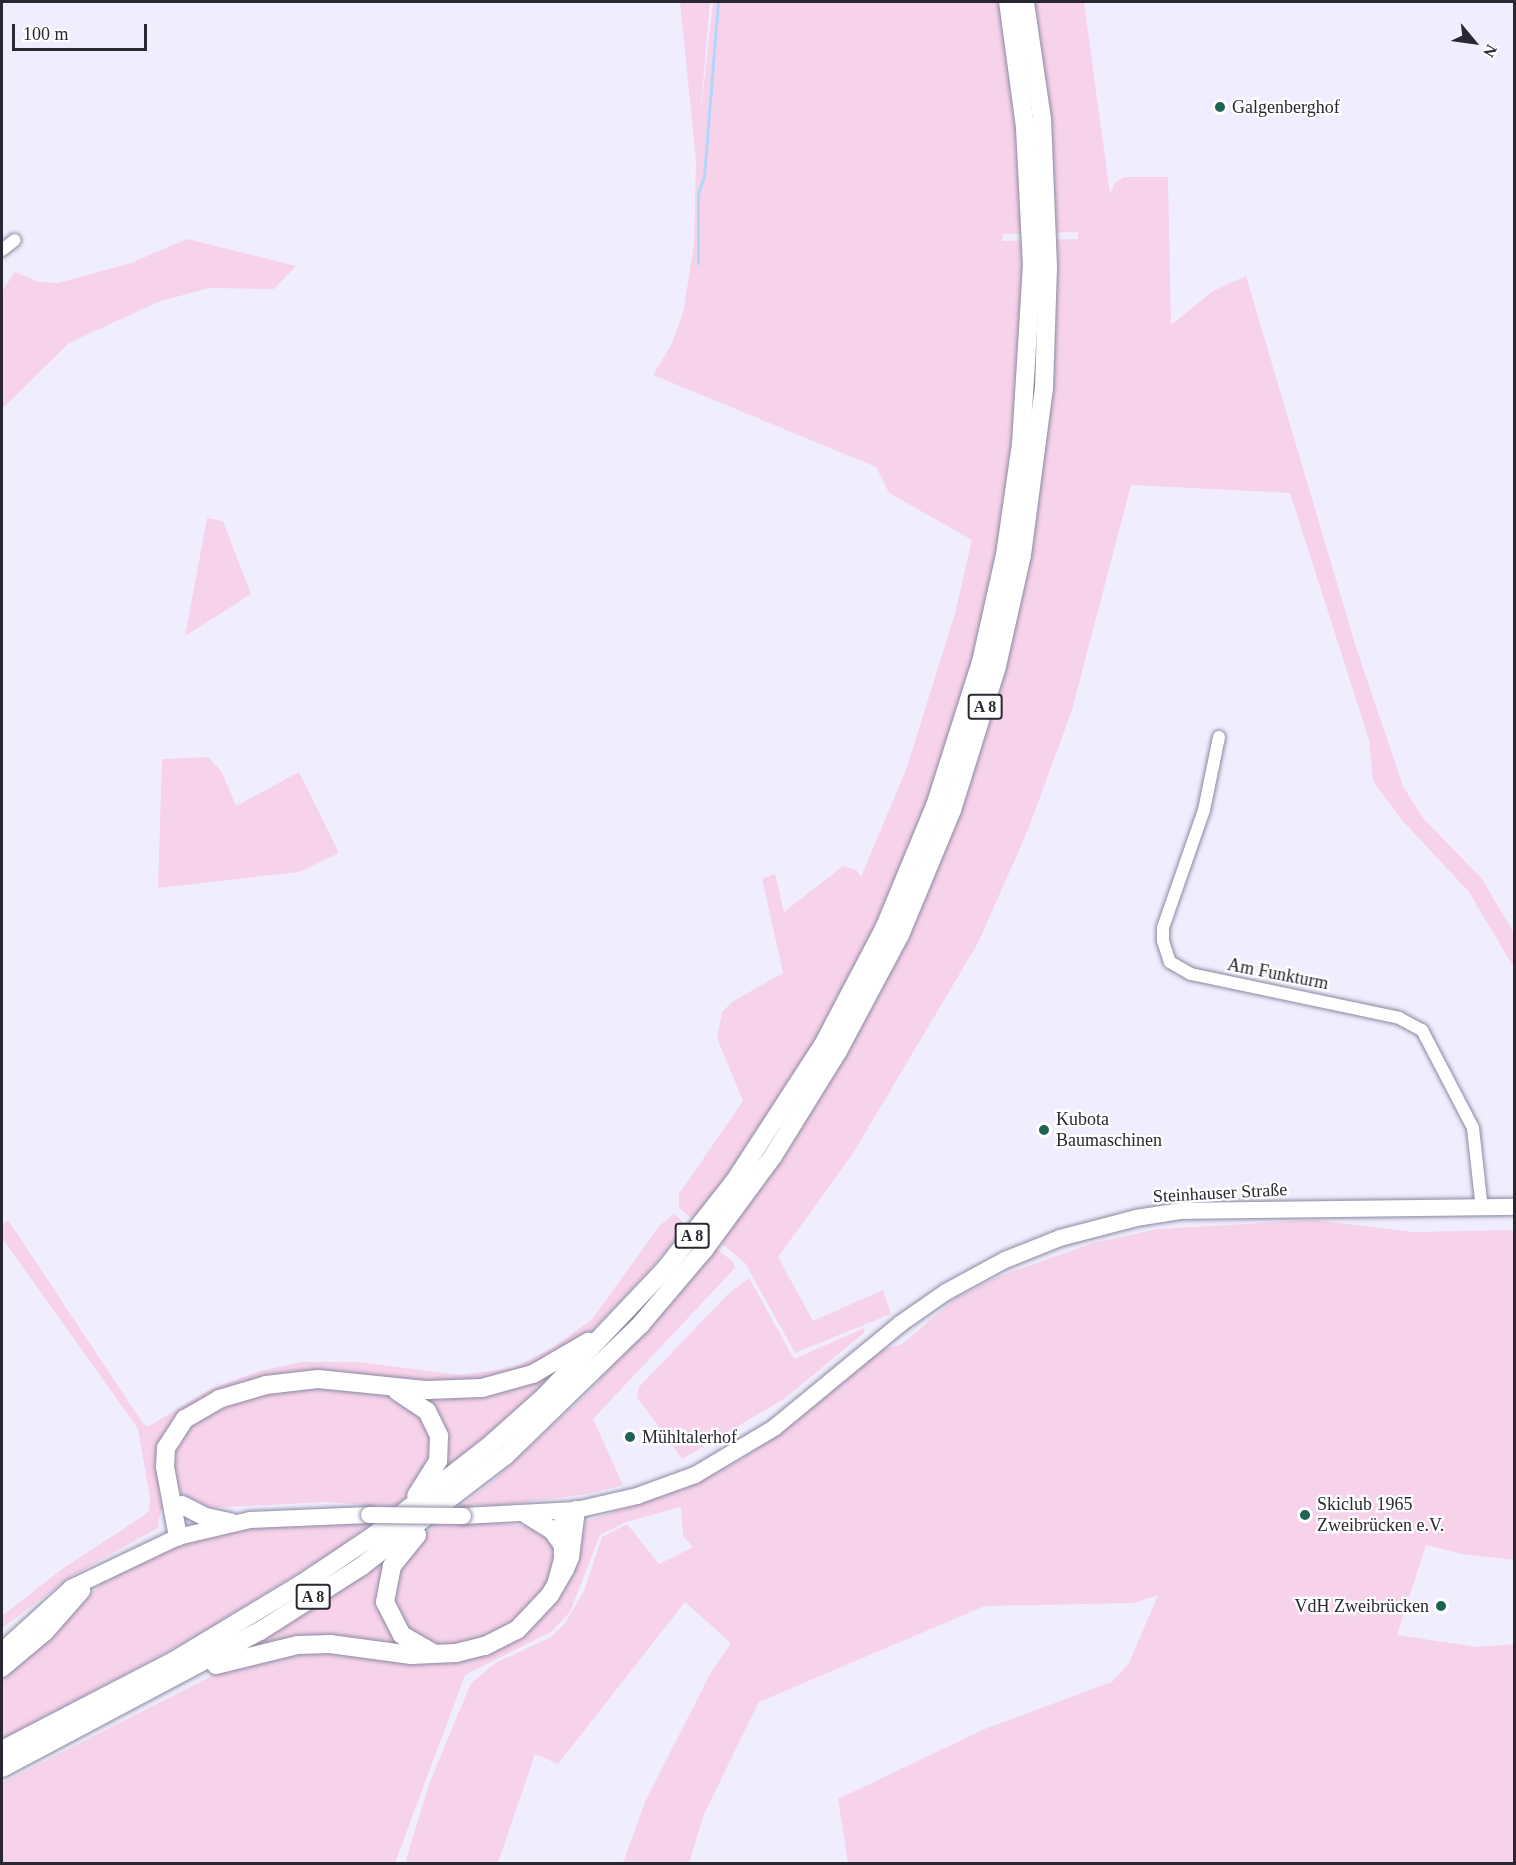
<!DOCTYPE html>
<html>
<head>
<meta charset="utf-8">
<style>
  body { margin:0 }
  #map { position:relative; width:1516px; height:1865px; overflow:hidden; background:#f0eefe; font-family:"Times New Roman",serif }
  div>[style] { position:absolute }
  .green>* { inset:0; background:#f7d3eb }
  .stream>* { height:3px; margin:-1.5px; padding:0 1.5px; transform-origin:1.5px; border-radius:1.5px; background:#b2d6f8 }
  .roads { filter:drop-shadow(0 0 2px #8c88a1) drop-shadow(0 0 2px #8c88a1) }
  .minor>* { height:12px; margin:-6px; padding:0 6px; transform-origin:6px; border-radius:6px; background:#fff }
  .major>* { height:16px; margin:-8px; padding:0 8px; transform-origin:8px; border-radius:8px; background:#fff }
  .highway>* { height:18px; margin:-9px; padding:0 9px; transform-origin:9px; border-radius:9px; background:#fff }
  .bridges { filter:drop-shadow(0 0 2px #8c88a1) drop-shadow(0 0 2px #8c88a1) }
  .major-bridge>* { height:16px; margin:-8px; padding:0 8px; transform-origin:8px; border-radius:8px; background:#fff }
  .dots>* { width:16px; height:16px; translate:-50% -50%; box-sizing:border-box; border:3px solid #fff; border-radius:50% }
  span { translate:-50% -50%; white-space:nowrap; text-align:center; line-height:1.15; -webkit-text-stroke:4.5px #fff; paint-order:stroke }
  .shield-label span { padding:2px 4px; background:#fff; border:2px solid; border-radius:4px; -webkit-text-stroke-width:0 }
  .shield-label { font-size:16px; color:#292731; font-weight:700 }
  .poi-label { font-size:18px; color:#292731 }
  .left { translate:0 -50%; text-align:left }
  .right { translate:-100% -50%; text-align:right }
  .street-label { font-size:18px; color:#292731 }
  .frame { position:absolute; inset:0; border:3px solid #292731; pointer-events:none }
  .north { position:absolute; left:1444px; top:12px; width:60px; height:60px; -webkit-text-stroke:4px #fff; paint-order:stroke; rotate:119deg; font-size:16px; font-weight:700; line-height:24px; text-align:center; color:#292731 }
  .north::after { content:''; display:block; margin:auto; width:21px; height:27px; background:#292731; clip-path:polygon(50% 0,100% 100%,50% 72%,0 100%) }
  .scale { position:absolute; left:12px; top:24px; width:135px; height:27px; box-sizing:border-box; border:3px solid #292731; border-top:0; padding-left:8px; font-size:18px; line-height:21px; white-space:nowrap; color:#292731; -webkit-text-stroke:4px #fff; paint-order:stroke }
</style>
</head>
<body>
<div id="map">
  <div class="green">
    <i style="clip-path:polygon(evenodd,680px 2px,710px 2px,700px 119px,713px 2px,1084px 2px,1110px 194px,1115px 183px,1124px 177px,1168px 177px,1171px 325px,1213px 291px,1246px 276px,1356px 647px,1403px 786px,1423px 818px,1482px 879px,1514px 933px,1514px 968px,1469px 892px,1400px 818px,1373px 781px,1369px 740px,1290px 493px,1131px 485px,1072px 710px,1028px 830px,978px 943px,852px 1155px,778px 1257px,813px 1321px,883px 1290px,891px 1314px,795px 1353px,745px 1263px,679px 1208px,679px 1194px,743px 1101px,717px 1038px,722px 1012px,732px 1002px,783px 973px,762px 879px,775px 874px,784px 912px,843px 866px,856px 870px,861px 877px,907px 767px,955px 613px,972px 540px,889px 493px,876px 467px,653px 375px,671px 345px,683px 313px,694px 244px,696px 161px,680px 2px,1078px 232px,1078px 239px,1002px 241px,1003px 234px,1078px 232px)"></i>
    <i style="clip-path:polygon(187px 239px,296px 266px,274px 289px,209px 288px,158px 302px,69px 343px,2px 409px,2px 291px,15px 272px,39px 282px,58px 283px,131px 263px)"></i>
    <i style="clip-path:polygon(207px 518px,223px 521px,251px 594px,185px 636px)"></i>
    <i style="clip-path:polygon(208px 757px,222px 772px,236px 806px,299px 772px,339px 853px,299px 872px,158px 888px,162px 759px)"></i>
    <i style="clip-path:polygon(674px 1214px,687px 1225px,651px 1268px,595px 1328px,543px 1365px,468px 1387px,323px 1373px,177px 1417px,161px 1443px,167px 1508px,160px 1511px,158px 1528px,72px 1576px,2px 1628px,2px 1616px,62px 1569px,140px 1518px,149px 1511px,150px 1498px,138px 1429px,2px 1238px,2px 1225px,8px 1220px,144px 1425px,149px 1426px,211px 1389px,260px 1371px,301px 1362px,359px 1362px,460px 1375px,513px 1368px,551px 1349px,592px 1319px,660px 1225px)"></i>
    <i style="clip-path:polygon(1314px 1220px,1414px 1232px,1514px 1230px,1514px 1560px,1462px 1554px,1426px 1545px,1397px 1635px,1477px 1647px,1514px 1644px,1514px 1863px,848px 1863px,838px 1799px,987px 1728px,1112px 1682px,1129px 1663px,1158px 1595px,1134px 1603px,985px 1606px,759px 1702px,704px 1814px,689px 1863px,623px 1863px,645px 1802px,710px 1674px,731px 1643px,685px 1602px,558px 1764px,535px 1754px,498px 1863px,405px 1863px,429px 1784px,471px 1683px,497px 1662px,551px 1637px,565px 1623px,584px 1591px,602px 1537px,627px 1524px,659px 1564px,693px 1547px,683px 1536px,681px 1507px,626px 1522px,600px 1535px,570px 1612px,551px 1632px,465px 1675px,395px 1863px,2px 1864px,2px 1783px,225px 1669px,303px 1650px,395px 1657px,520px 1637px,548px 1610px,587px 1521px,687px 1488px,740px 1460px,779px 1434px,879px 1351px,902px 1344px,956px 1298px,1000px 1276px,1093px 1243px,1158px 1229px)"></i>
    <i style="clip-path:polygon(716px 1248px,733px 1262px,735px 1268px,593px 1419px,623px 1485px,588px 1494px,495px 1506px,474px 1504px,448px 1525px,464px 1526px,467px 1521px,541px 1527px,558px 1550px,546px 1589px,524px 1616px,490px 1639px,447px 1648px,412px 1639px,388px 1596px,389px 1585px,421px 1537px,493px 1481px,590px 1391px)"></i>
    <i style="clip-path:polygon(749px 1278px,794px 1359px,864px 1328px,864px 1333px,784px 1399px,682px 1459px,637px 1397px,638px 1388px,728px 1294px)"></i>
    <i style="clip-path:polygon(558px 1370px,492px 1431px,442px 1471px,417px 1393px)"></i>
    <i style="clip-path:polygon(332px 1385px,381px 1390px,425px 1415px,436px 1453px,413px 1492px,337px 1549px,194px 1637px,2px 1740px,2px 1678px,102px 1583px,166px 1549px,204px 1536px,217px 1537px,249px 1526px,356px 1520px,359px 1525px,383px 1506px,326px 1502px,208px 1508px,197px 1500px,186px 1499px,177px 1486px,171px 1457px,196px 1418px,248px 1395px)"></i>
    <i style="clip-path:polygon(390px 1557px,382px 1583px,408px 1645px,249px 1649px)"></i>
  </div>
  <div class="stream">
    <i style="left:698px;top:263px;width:69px;rotate:-90deg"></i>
    <i style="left:698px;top:194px;width:19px;rotate:-72deg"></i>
    <i style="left:704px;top:176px;width:175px;rotate:-85.4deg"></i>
  </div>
  <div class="roads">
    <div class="minor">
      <i style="left:2px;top:250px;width:16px;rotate:-38deg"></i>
      <i style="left:1219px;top:737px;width:75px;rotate:101.6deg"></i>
      <i style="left:1204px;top:810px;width:125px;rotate:109.2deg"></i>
      <i style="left:1163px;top:928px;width:13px;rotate:90deg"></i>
      <i style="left:1163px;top:941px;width:22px;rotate:72deg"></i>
      <i style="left:1170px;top:962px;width:24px;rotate:30deg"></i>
      <i style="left:1191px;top:974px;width:213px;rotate:11.9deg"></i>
      <i style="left:1399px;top:1018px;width:26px;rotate:28deg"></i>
      <i style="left:1422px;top:1030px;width:110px;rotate:62.5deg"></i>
      <i style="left:1473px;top:1128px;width:81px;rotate:83.7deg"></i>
    </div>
    <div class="major">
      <i style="left:463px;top:1516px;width:113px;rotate:-3deg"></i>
      <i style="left:576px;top:1510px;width:63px;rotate:-12.9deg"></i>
      <i style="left:637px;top:1496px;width:62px;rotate:-19.9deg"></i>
      <i style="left:695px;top:1475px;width:92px;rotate:-30.7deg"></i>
      <i style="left:774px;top:1428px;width:163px;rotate:-39.5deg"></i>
      <i style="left:900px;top:1324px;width:56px;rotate:-34.8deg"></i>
      <i style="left:946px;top:1292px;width:67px;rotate:-28.5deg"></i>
      <i style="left:1005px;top:1260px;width:59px;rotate:-21.8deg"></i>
      <i style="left:1060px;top:1238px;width:79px;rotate:-14.7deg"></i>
      <i style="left:1136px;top:1218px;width:46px;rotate:-8.8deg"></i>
      <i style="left:1181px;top:1211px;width:333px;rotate:-0.7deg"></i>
      <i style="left:2px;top:1651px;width:93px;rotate:-42.4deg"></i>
      <i style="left:71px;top:1588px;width:119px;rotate:-25.5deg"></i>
      <i style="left:178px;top:1537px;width:74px;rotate:-13.3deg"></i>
      <i style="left:250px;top:1520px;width:119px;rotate:-2.4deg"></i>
      <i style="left:2px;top:1669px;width:57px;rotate:-40.1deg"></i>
      <i style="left:46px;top:1632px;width:55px;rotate:-48.7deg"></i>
    </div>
    <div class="highway">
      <i style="left:397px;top:1391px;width:36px;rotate:34deg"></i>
      <i style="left:427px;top:1411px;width:28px;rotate:64deg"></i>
      <i style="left:439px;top:1436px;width:25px;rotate:92deg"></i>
      <i style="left:438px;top:1461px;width:41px;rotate:122.2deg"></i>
      <i style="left:182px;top:1505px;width:27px;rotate:27deg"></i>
      <i style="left:206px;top:1517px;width:25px;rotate:12deg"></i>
      <i style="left:526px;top:1514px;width:31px;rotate:32deg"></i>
      <i style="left:552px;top:1530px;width:19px;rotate:54deg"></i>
      <i style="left:417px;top:1535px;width:40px;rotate:129deg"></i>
      <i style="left:392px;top:1566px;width:37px;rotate:101deg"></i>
      <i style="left:385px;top:1602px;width:37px;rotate:63deg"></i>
      <i style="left:402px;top:1635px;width:34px;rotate:30deg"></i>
      <i style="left:178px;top:1537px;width:71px;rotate:-100.5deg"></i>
      <i style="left:165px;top:1467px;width:19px;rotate:-87deg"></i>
      <i style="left:166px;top:1448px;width:35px;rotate:-57deg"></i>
      <i style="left:185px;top:1419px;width:39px;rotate:-30deg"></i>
      <i style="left:219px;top:1399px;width:49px;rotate:-16.6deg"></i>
      <i style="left:266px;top:1385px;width:52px;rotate:-6.6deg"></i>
      <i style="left:318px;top:1379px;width:110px;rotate:5.8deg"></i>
      <i style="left:427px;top:1390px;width:55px;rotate:-2.1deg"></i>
      <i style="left:482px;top:1388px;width:53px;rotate:-15.4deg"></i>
      <i style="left:533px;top:1374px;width:64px;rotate:-30.2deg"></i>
      <i style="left:216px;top:1665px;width:84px;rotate:-13.7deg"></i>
      <i style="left:298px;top:1645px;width:32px;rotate:-2deg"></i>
      <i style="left:330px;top:1644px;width:82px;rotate:7.7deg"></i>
      <i style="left:411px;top:1655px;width:45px;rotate:-2.5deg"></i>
      <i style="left:456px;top:1653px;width:30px;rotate:-14deg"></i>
      <i style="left:485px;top:1646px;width:36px;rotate:-27deg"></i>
      <i style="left:517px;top:1630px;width:48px;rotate:-46.7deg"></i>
      <i style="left:550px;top:1595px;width:30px;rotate:-60deg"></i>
      <i style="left:565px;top:1569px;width:13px;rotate:-67deg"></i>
      <i style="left:570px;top:1557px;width:47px;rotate:-82.7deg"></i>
      <i style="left:576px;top:1510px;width:9px;rotate:153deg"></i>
      <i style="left:568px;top:1514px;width:13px;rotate:119deg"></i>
      <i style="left:562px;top:1525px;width:34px;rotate:88deg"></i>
      <i style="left:563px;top:1559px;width:23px;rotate:105deg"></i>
      <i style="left:2px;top:1750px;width:191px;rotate:-27.4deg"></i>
      <i style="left:172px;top:1662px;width:153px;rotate:-31.1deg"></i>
      <i style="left:303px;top:1583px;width:84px;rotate:-33.9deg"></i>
      <i style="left:373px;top:1536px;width:147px;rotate:-37.8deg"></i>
      <i style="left:489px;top:1446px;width:76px;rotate:-41.8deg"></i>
      <i style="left:546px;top:1395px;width:175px;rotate:-46.6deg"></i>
      <i style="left:666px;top:1268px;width:110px;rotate:-51.7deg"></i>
      <i style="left:734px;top:1182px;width:163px;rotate:-57deg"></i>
      <i style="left:823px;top:1045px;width:131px;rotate:-62.3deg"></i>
      <i style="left:884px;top:929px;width:133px;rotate:-67.5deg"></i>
      <i style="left:935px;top:806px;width:151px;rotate:-72.3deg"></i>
      <i style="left:981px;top:662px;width:110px;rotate:-77.4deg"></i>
      <i style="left:1005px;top:555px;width:112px;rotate:-81.8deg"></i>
      <i style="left:1021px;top:444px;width:178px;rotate:-86.5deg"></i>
      <i style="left:1032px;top:266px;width:139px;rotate:-92.9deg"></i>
      <i style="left:1025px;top:127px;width:126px;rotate:-97.7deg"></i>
      <i style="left:2px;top:1768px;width:292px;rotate:-28deg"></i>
      <i style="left:260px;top:1631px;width:121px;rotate:-32.5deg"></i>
      <i style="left:362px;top:1566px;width:180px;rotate:-37.6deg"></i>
      <i style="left:505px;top:1456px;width:190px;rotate:-44.1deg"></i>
      <i style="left:641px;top:1324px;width:97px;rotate:-49.6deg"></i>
      <i style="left:704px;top:1250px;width:117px;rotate:-53.7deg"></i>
      <i style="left:773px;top:1156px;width:123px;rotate:-58.2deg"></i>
      <i style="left:838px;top:1051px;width:132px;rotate:-61.9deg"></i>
      <i style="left:900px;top:935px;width:135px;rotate:-67.4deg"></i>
      <i style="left:952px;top:810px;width:151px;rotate:-72.6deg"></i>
      <i style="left:997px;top:666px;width:114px;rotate:-77.3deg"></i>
      <i style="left:1022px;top:555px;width:168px;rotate:-82.5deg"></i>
      <i style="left:1044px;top:388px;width:121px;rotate:-88.1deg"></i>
      <i style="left:1048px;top:267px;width:148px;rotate:-92.3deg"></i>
      <i style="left:1042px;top:119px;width:118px;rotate:-98.3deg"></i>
    </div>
  </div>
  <div class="bridges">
    <div class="major-bridge">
      <i style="left:369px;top:1515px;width:94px;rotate:0.6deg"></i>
    </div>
  </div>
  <div class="dots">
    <i style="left:1220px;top:107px;background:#1d6457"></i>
    <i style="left:1044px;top:1130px;background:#1d6457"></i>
    <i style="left:630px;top:1437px;background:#1d6457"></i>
    <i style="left:1305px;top:1515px;background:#1d6457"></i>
    <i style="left:1441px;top:1606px;background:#1d6457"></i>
  </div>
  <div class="shield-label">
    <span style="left:985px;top:707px">A 8</span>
    <span style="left:692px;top:1236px">A 8</span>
    <span style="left:313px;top:1597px">A 8</span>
  </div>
  <div class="poi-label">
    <span class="left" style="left:1232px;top:107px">Galgenberghof</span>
    <span class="left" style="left:1056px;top:1130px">Kubota<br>Baumaschinen</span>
    <span class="left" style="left:642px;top:1437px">Mühltalerhof</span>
    <span class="left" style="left:1317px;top:1515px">Skiclub 1965<br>Zweibrücken e.V.</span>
    <span class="right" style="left:1429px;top:1606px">VdH Zweibrücken</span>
  </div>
  <div class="street-label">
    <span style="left:1278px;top:974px;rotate:11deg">Am Funkturm</span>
    <span style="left:1220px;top:1193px;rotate:-3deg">Steinhauser Straße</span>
  </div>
  <div class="frame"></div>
  <div class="north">N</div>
  <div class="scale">100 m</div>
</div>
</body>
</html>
